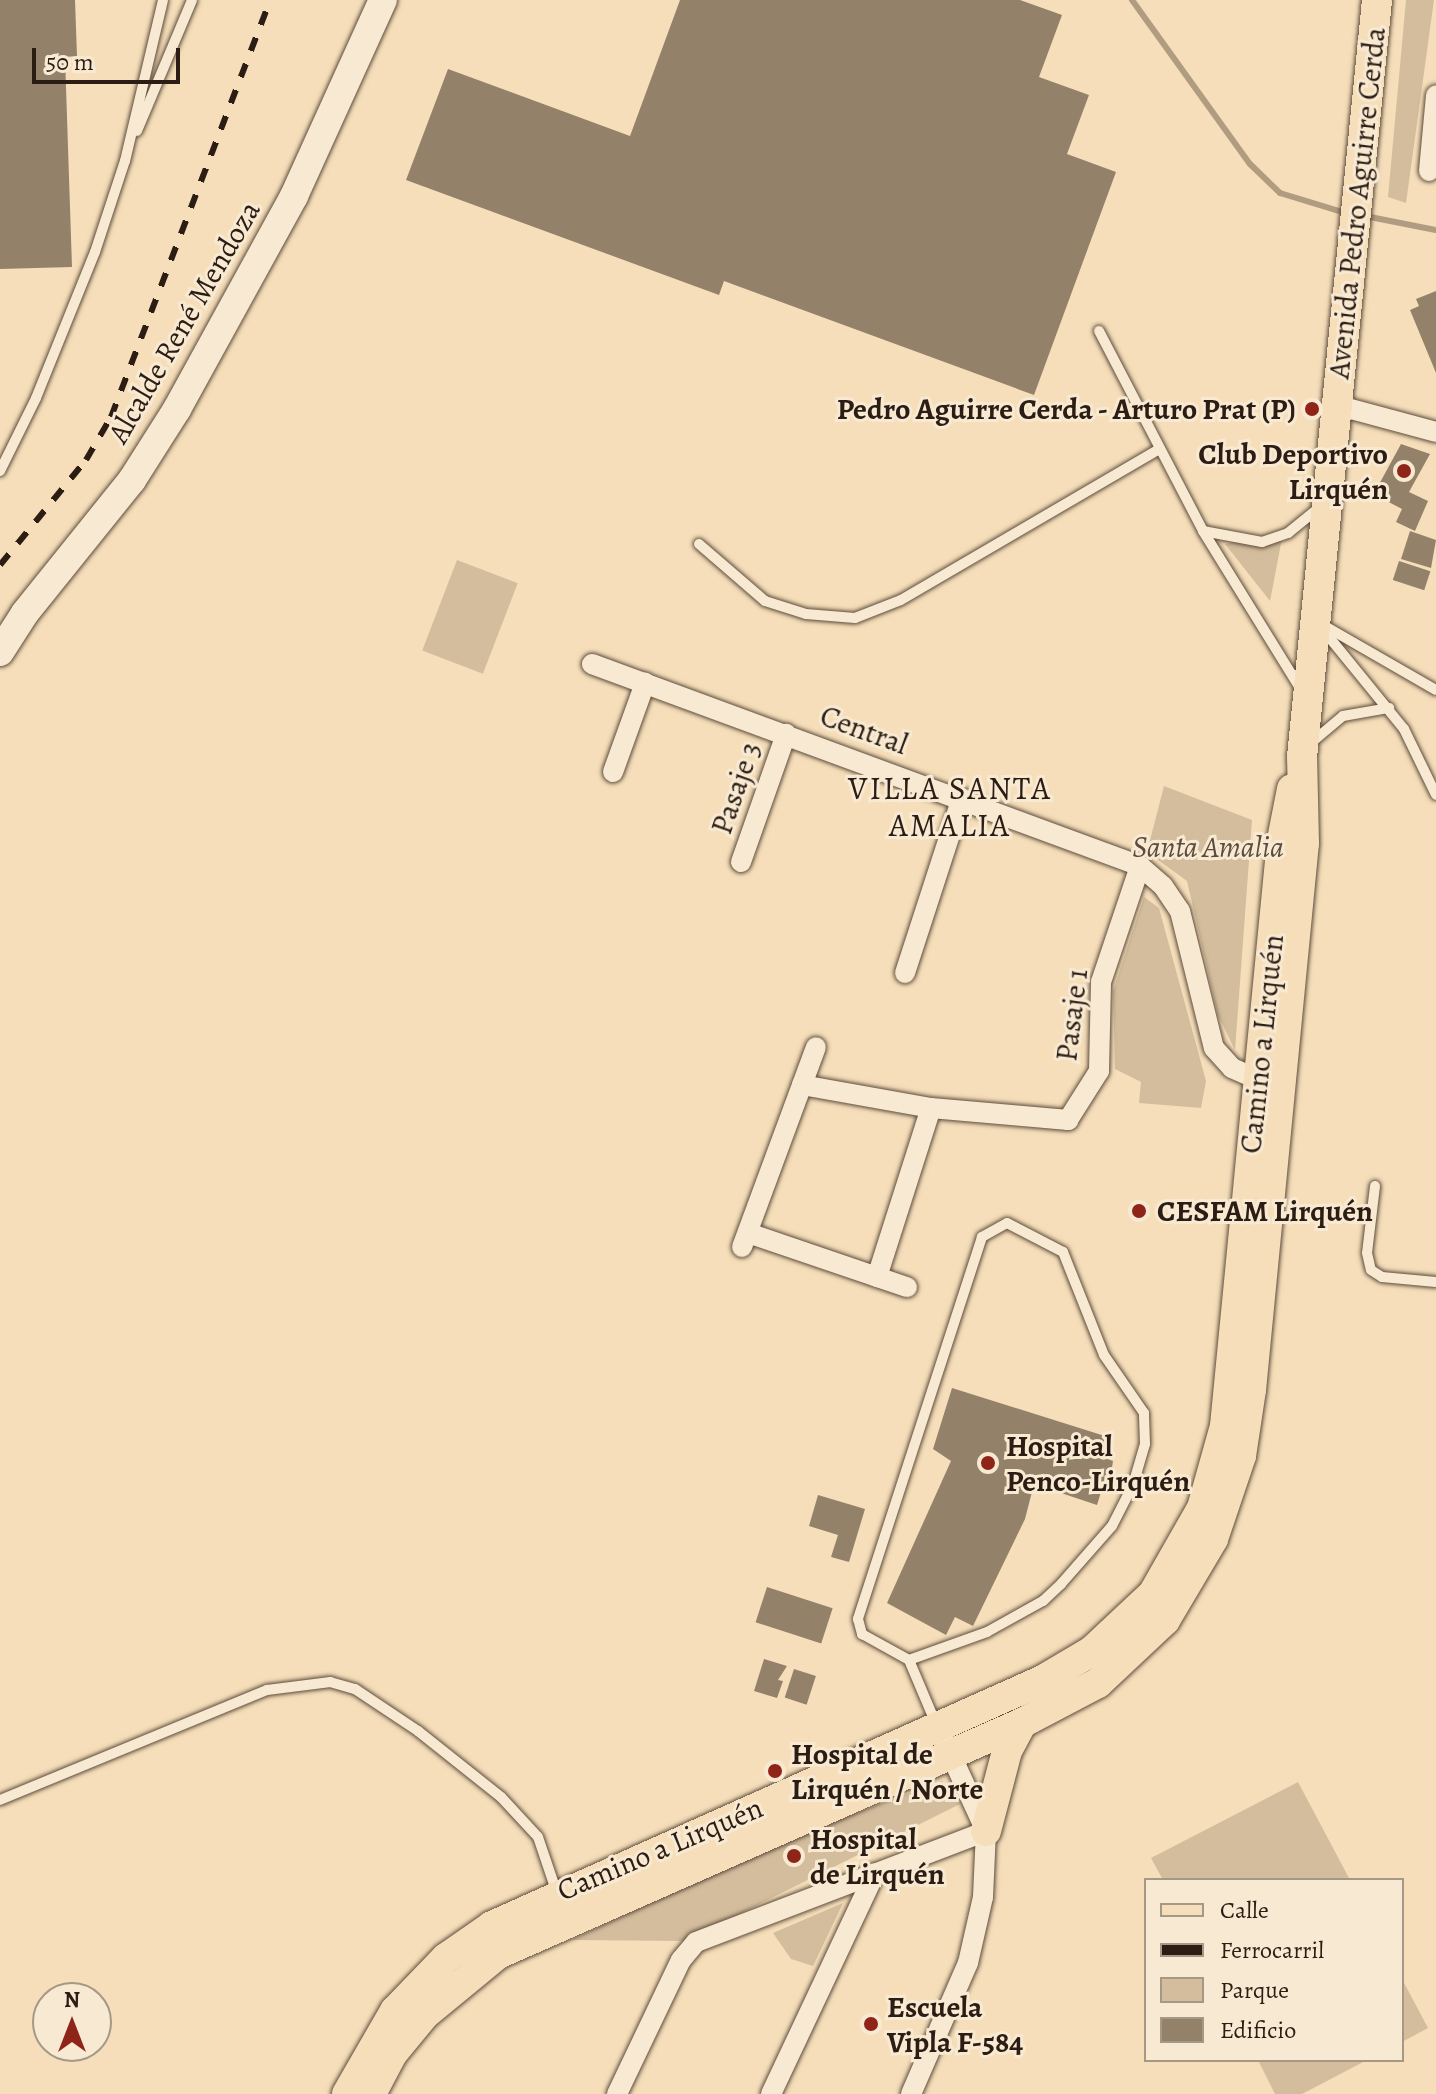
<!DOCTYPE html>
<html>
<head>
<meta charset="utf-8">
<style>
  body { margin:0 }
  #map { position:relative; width:1436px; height:2094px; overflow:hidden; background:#f5deb9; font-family:Alegreya,serif }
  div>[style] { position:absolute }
  .green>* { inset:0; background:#d3bd9d; transform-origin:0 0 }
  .stream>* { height:6px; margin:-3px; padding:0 3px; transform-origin:3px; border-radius:3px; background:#b09c81 }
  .building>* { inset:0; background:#94816a; transform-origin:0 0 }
  .roads { filter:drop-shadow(0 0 2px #5e4c3d) drop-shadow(0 0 2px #5e4c3d) }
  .lane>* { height:10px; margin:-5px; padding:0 5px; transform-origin:5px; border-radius:5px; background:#f8ead2 }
  .street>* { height:20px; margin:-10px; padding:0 10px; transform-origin:10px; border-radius:10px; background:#f8ead2 }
  .secondary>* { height:28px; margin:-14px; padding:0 14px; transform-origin:14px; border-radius:14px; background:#f8ead2 }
  .primary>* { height:30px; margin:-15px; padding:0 15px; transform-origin:15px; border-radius:15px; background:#f5deb9 }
  .rail>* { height:6px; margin-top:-3px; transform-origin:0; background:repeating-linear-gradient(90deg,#2b1c14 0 14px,transparent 0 28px) }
  .dots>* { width:22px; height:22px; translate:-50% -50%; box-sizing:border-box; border:4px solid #f8ead2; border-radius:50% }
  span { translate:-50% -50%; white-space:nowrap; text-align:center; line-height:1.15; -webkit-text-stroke:6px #f8ead2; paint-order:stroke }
  .street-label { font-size:30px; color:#2b1c14 }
  .poi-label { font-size:30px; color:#2b1c14; font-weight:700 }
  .right { translate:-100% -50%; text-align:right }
  .left { translate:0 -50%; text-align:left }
  .park-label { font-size:30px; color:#5d4c3d; font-style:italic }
  .neighbourhood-label { font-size:32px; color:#2b1c14; letter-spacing:2px }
  .legend { position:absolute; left:1144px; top:1878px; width:260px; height:184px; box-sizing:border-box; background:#f8ead2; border:2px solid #a69886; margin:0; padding:10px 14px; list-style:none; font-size:24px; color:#2b1c14 }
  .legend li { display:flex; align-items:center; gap:16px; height:40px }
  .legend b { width:40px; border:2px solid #a69886 }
  .north { position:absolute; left:32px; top:1982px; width:80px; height:80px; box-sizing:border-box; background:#f8ead2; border:2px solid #a69886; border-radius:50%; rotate:0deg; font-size:22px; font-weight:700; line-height:32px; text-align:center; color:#2b1c14 }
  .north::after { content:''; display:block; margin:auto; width:28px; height:36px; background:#8f2418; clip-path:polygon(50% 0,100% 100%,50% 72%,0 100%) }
  .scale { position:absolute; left:32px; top:48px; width:148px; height:36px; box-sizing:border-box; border:4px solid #2b1c14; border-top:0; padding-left:10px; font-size:24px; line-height:28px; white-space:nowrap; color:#2b1c14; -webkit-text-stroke:6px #f8ead2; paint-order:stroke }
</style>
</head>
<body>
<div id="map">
  <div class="green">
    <i style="clip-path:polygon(1406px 0,1434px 0,1406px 203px,1388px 197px)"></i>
    <i style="clip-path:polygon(1283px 533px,1270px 601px,1225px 544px)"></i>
    <i style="left:457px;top:560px;width:65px;height:97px;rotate:21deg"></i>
    <i style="clip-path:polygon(1164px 786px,1252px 820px,1235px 1050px,1218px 1015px,1187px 881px,1147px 852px)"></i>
    <i style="clip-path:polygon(1144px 897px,1159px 908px,1206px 1081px,1201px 1108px,1139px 1103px,1141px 1082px,1115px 1069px,1113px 991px)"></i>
    <i style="clip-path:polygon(942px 1781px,960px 1804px,685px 1941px,572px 1940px,785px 1840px)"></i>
    <i style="clip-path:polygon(1298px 1782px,1350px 1880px,1163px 1880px,1151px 1858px)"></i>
    <i style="clip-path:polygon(843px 1903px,813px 1966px,791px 1959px,773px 1933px)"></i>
    <i style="clip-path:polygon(1402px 1979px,1428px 2028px,1402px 2042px)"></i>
    <i style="clip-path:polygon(1258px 2060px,1367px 2060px,1302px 2094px,1275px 2094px)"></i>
  </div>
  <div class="stream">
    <i style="left:1132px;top:0;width:202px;rotate:54.3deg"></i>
    <i style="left:1250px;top:164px;width:42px;rotate:44deg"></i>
    <i style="left:1280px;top:193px;width:69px;rotate:16.9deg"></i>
    <i style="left:1365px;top:216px;width:72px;rotate:11.2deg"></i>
  </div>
  <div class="building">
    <i style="clip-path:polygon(0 0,75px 0,77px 56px,65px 57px,72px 267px,0 269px)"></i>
    <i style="clip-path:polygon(680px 0,1020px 0,1062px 15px,1039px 77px,1089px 95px,1067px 154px,1116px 172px,1034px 395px,724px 281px,719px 295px,406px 180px,448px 69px,630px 136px)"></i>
    <i style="clip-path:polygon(1436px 291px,1436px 373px,1410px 310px,1419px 306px,1416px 299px)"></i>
    <i style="clip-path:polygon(1401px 444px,1430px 454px,1409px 492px,1428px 501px,1415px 531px,1396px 522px,1402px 509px,1381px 498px,1377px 488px)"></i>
    <i style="clip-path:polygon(1410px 531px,1436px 540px,1431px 568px,1401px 559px)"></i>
    <i style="left:1399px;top:561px;width:33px;height:20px;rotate:18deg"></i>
    <i style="clip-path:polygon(952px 1388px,1108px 1437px,1102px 1457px,1113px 1461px,1108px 1494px,1101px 1492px,1097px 1505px,1034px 1484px,1025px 1519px,973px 1626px,955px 1617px,946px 1635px,887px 1603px,951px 1461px,933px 1449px)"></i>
    <i style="clip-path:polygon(818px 1495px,865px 1509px,849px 1562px,831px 1557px,838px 1535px,809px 1526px)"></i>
    <i style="left:767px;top:1587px;width:69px;height:37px;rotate:18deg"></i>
    <i style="clip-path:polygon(764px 1659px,787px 1666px,778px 1680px,783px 1681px,777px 1698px,754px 1691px)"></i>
    <i style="left:794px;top:1669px;width:23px;height:30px;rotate:18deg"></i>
  </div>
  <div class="roads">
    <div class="lane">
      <i style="left:137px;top:131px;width:142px;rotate:-67.2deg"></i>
      <i style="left:1099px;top:331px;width:225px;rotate:62.5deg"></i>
      <i style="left:1203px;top:531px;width:185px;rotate:58.3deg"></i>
      <i style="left:0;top:471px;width:81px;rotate:-63.7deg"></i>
      <i style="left:36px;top:398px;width:157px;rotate:-68deg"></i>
      <i style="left:95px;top:252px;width:96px;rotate:-71.8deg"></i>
      <i style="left:125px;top:161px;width:165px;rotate:-76.7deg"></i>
      <i style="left:1203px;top:531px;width:60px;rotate:10.6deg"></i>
      <i style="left:1262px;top:542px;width:28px;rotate:-19deg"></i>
      <i style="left:1288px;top:533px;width:41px;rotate:-39.1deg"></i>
      <i style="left:699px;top:544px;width:87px;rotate:40.8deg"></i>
      <i style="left:765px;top:601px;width:43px;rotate:17.6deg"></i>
      <i style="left:806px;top:614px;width:49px;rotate:4.7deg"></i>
      <i style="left:855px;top:618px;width:49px;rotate:-21.4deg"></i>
      <i style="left:901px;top:600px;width:298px;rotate:-30.3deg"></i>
      <i style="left:1323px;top:625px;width:130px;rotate:29.9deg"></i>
      <i style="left:1320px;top:626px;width:133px;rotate:50.8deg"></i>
      <i style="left:1404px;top:729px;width:73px;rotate:64.1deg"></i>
      <i style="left:1312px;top:742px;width:40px;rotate:-40deg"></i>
      <i style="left:1343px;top:716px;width:47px;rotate:-9.9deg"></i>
      <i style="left:1375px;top:1186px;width:67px;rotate:96.8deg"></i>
      <i style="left:1367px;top:1253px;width:17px;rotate:77deg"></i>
      <i style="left:1371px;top:1270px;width:13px;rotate:32deg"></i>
      <i style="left:1382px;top:1277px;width:54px;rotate:5.3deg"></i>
      <i style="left:909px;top:1660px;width:83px;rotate:-19.7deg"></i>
      <i style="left:987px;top:1632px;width:64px;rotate:-29deg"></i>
      <i style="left:1043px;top:1601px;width:25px;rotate:-43deg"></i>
      <i style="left:1061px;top:1584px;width:77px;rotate:-48.7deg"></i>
      <i style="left:1112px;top:1526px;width:46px;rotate:-62.9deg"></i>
      <i style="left:1133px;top:1485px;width:43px;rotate:-73.7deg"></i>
      <i style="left:1145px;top:1444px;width:31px;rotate:-92deg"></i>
      <i style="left:1144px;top:1413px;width:70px;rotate:-124.6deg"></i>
      <i style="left:1104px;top:1355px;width:111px;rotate:-111.7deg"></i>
      <i style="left:1063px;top:1252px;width:63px;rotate:-152.6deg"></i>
      <i style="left:1007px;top:1223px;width:29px;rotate:151deg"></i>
      <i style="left:982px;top:1237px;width:402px;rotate:108deg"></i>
      <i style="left:858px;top:1619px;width:16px;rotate:75deg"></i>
      <i style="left:862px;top:1634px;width:54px;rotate:29deg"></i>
      <i style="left:909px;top:1660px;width:69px;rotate:67.1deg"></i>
      <i style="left:0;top:1800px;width:289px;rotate:-22.4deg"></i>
      <i style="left:267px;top:1690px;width:64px;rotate:-7.2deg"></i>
      <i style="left:330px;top:1682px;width:26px;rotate:16deg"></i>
      <i style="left:355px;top:1689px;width:76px;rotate:33.7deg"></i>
      <i style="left:418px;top:1731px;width:106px;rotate:38.5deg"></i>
      <i style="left:501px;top:1797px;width:54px;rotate:47.2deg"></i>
      <i style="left:538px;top:1837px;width:59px;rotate:71.3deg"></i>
    </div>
    <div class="street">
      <i style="left:1429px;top:171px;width:76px;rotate:-84.7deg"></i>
      <i style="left:1336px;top:405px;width:104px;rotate:15.1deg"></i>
      <i style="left:592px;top:664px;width:584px;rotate:20.23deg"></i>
      <i style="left:1140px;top:866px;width:30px;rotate:41deg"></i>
      <i style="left:1163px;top:886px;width:30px;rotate:56deg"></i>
      <i style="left:1180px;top:911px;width:141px;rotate:76.1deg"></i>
      <i style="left:1214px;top:1048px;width:27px;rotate:48deg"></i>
      <i style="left:1232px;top:1068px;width:30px;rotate:24deg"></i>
      <i style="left:613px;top:772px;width:95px;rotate:-70.2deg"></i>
      <i style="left:741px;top:862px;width:136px;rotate:-70.6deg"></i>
      <i style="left:905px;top:973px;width:184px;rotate:-72deg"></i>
      <i style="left:802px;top:1085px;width:131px;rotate:10.1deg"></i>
      <i style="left:931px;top:1108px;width:138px;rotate:5deg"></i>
      <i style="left:1068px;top:1120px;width:58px;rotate:-57.7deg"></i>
      <i style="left:1099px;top:1071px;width:89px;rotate:-88.7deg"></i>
      <i style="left:1101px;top:982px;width:122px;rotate:-71.4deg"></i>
      <i style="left:748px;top:1233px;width:168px;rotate:18.8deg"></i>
      <i style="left:742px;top:1247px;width:213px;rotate:-69.7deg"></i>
      <i style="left:877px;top:1277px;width:177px;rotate:-72.3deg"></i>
      <i style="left:617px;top:2094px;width:148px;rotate:-64.5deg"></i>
      <i style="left:681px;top:1960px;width:23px;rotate:-50deg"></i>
      <i style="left:696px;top:1942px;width:311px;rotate:-20.9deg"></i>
      <i style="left:771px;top:2094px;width:244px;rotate:-64.8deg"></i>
      <i style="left:911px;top:2094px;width:143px;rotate:-66.5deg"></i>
      <i style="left:968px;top:1963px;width:68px;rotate:-77.2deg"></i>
      <i style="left:983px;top:1897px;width:66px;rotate:-87.4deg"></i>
      <i style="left:986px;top:1831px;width:112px;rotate:-114.7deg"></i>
    </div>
    <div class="secondary">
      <i style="left:0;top:652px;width:46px;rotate:-57.3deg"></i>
      <i style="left:25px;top:613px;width:171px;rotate:-51.2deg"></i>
      <i style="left:132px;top:480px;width:84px;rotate:-57.6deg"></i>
      <i style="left:177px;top:409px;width:243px;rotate:-61.2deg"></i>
      <i style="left:294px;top:196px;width:215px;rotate:-65.6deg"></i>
    </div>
    <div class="primary">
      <i style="left:986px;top:1831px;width:83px;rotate:-75.3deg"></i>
      <i style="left:1007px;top:1751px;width:32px;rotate:-62deg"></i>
      <i style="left:347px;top:2094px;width:96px;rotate:-60deg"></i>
      <i style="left:395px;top:2011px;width:74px;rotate:-46.1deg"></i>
      <i style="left:446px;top:1958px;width:56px;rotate:-34.8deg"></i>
      <i style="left:492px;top:1926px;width:603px;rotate:-24.06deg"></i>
      <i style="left:1043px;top:1680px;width:57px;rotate:-30.6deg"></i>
      <i style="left:1092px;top:1651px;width:83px;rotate:-43.1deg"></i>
      <i style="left:1153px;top:1594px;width:99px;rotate:-60.3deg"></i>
      <i style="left:1202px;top:1508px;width:85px;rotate:-74.3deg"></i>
      <i style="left:1225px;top:1426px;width:589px;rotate:-84.44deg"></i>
      <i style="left:1282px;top:840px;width:52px;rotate:-78.9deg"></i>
      <i style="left:371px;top:2094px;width:45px;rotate:-62.3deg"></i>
      <i style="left:392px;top:2054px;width:50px;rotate:-50.6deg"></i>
      <i style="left:424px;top:2015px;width:96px;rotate:-39.5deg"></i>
      <i style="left:498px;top:1954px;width:573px;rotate:-23.79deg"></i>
      <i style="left:1022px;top:1723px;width:86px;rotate:-27.8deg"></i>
      <i style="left:1098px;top:1683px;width:92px;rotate:-43.2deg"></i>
      <i style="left:1165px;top:1620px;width:94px;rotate:-59.3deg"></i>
      <i style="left:1213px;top:1539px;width:88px;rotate:-71.4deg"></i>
      <i style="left:1241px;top:1456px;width:67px;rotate:-81.4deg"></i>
      <i style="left:1251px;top:1390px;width:550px;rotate:-84.47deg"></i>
      <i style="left:1304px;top:843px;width:86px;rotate:-91.3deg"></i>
      <i style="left:1302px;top:757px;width:761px;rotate:-84.34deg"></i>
    </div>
  </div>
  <div class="rail">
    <i style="left:0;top:565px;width:136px;rotate:-50.7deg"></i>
    <i style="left:86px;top:460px;width:50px;rotate:-59.8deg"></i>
    <i style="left:111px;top:417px;width:446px;rotate:-69.1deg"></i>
  </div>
  <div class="dots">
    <i style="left:1312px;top:409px;background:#8f2418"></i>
    <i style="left:1404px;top:471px;background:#8f2418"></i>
    <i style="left:1139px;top:1211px;background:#8f2418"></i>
    <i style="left:988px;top:1463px;background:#8f2418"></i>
    <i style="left:775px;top:1771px;background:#8f2418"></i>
    <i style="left:794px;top:1856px;background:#8f2418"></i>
    <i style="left:871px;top:2024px;background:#8f2418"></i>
  </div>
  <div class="street-label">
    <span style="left:1357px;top:203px;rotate:-84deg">Avenida Pedro Aguirre Cerda</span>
    <span style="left:184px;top:322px;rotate:-60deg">Alcalde René Mendoza</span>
    <span style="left:864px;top:730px;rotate:20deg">Central</span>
    <span style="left:736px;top:788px;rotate:-71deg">Pasaje 3</span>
    <span style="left:1072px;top:1015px;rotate:-83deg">Pasaje 1</span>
    <span style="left:1262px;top:1044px;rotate:-84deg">Camino a Lirquén</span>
    <span style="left:660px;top:1849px;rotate:-23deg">Camino a Lirquén</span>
  </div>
  <div class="poi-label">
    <span class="right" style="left:1296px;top:409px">Pedro Aguirre Cerda - Arturo Prat (P)</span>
    <span class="right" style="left:1388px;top:471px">Club Deportivo<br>Lirquén</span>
    <span class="left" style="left:1157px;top:1211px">CESFAM Lirquén</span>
    <span class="left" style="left:1006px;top:1463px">Hospital<br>Penco-Lirquén</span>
    <span class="left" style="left:791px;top:1771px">Hospital de<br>Lirquén / Norte</span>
    <span class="left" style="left:810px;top:1856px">Hospital<br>de Lirquén</span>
    <span class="left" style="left:887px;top:2024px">Escuela<br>Vipla F-584</span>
  </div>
  <div class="park-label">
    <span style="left:1208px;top:847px">Santa Amalia</span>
  </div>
  <div class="neighbourhood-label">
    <span style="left:950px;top:807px">VILLA SANTA<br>AMALIA</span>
  </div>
  <ul class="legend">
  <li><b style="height:10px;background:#f5deb9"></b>Calle</li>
  <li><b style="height:10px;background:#2b1c14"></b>Ferrocarril</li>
  <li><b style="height:22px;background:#d3bd9d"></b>Parque</li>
  <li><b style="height:22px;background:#94816a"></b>Edificio</li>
  </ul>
  <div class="north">N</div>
  <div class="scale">50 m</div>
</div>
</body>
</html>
